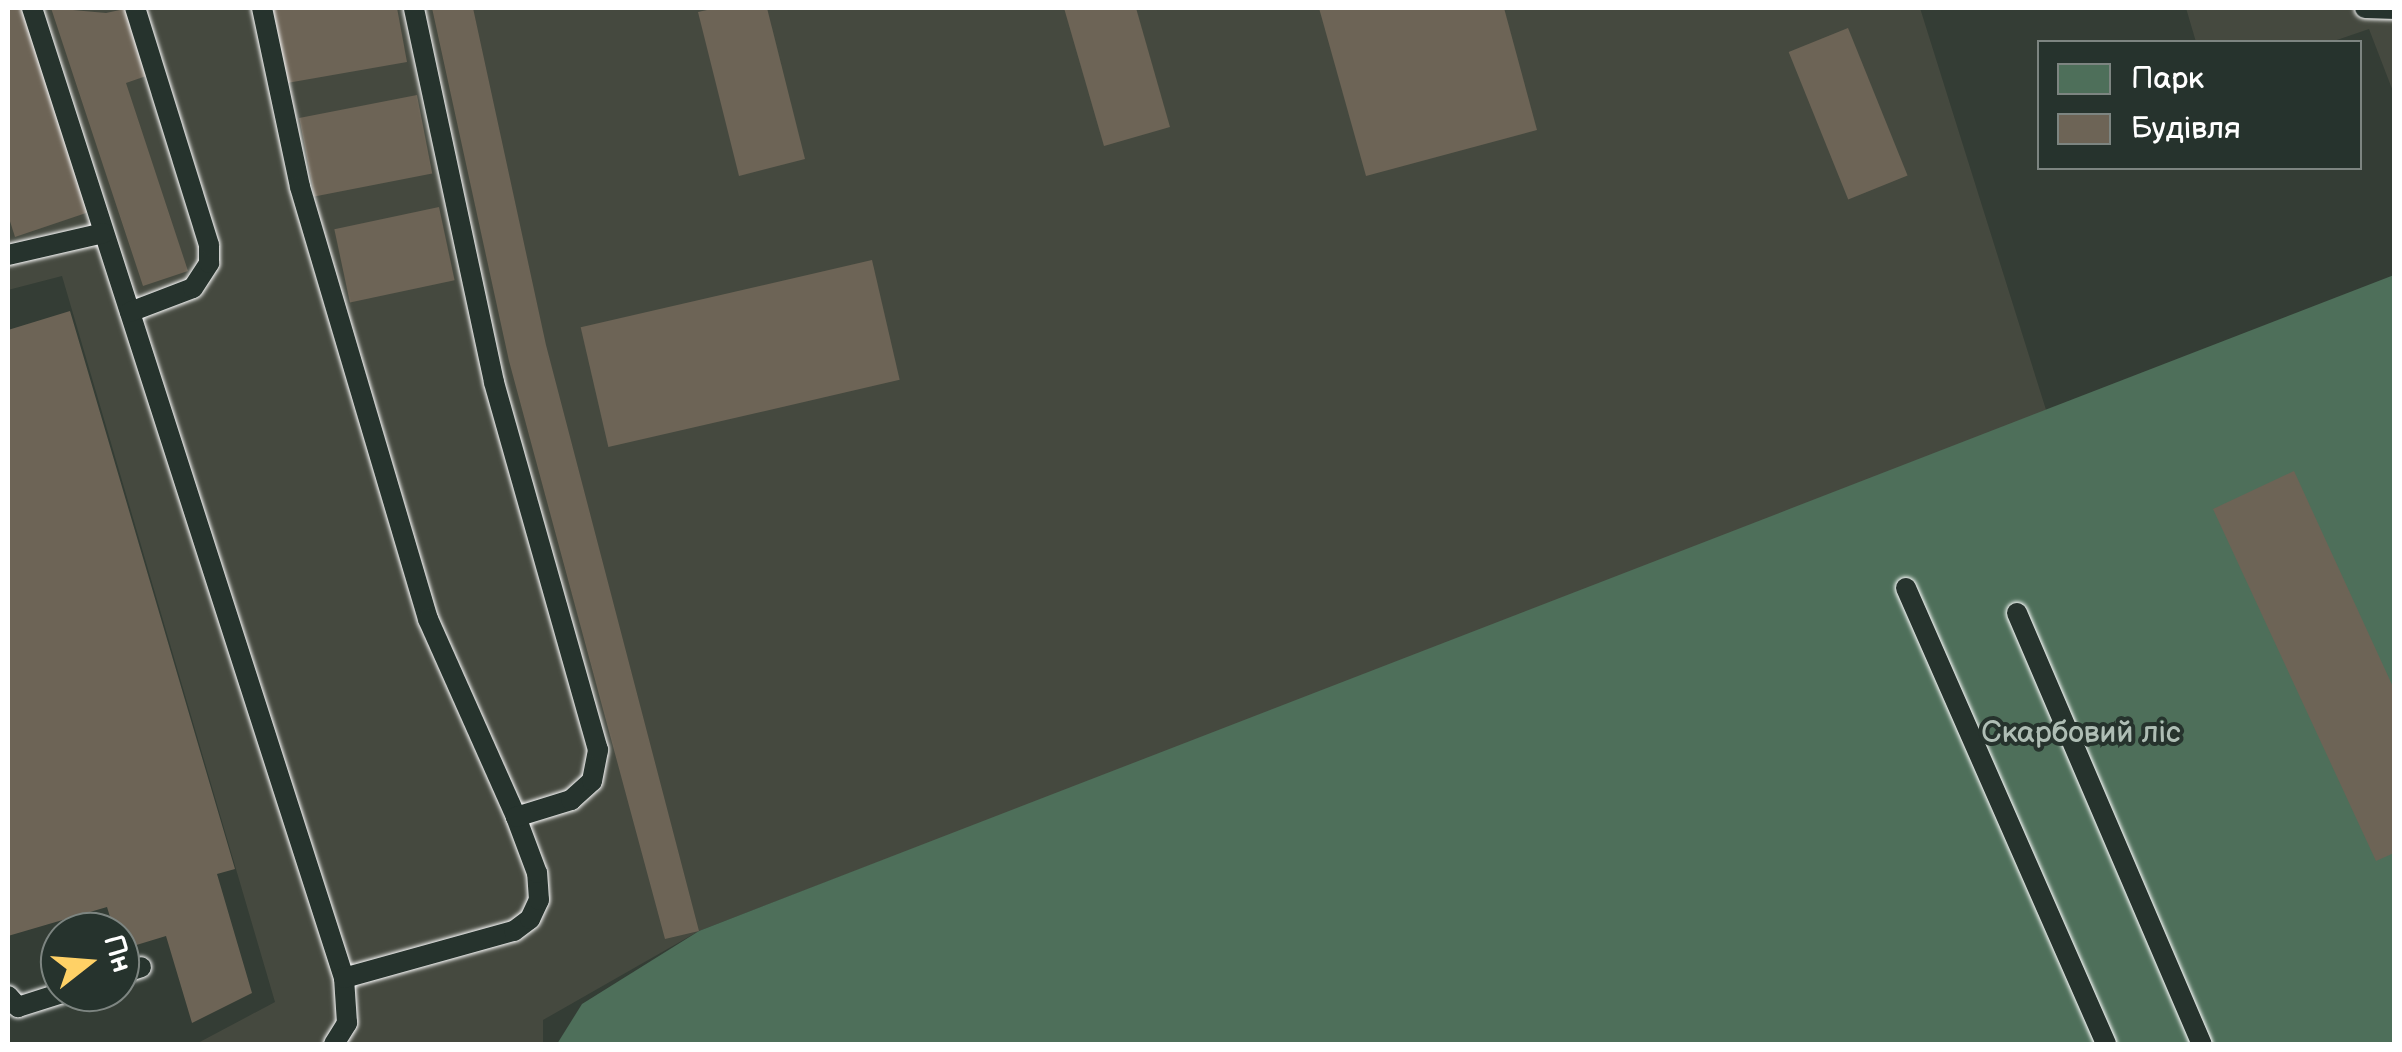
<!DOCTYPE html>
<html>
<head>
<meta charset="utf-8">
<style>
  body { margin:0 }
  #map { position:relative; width:2402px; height:1052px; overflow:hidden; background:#343d35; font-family:"Balsamiq Sans",sans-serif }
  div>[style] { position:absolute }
  .built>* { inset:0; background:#45493f }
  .green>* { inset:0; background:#4e6f5a }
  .building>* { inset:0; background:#6d6456; transform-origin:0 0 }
  .roads { filter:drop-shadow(0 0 2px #fff) drop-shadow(0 0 2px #fff) }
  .lane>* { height:20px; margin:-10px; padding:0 10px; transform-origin:10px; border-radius:10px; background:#26332d }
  span { translate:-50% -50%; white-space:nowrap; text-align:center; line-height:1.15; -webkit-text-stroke:8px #26332d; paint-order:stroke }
  .park-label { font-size:30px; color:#afbeb5 }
  .frame { position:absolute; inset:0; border:10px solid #fff; pointer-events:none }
  .legend { position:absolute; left:2037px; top:40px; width:325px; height:130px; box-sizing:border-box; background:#26332d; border:2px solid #7d8581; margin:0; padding:12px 18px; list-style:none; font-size:30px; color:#fff }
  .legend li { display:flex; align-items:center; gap:20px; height:50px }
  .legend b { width:50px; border:2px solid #7d8581 }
  .north { position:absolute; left:40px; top:912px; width:100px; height:100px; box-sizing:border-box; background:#26332d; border:2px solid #7d8581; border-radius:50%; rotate:73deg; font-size:28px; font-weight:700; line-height:40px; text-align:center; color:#fff }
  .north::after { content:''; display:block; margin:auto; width:35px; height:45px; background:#ffd166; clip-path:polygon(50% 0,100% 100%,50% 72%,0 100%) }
</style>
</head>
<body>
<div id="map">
  <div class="built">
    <i style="clip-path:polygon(8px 8px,1920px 8px,2047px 413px,699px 931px,543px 1020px,543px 1044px,196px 1044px,275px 1002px,62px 276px,8px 290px)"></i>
    <i style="clip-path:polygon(2186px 8px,2394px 8px,2394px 94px,2369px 29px,2331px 42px,2196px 42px)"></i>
  </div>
  <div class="green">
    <i style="clip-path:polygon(2394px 275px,2394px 1044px,557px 1044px,582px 1004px,699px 931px)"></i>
  </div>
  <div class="building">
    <i style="clip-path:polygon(8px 8px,21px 8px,89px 212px,15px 237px,8px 215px)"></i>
    <i style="clip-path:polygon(51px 8px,106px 13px,129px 8px,152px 74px,126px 83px,188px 271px,143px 286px)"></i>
    <i style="clip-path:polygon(273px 8px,397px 8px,407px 62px,287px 83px)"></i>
    <i style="clip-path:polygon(432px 8px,473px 8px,546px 345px,699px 931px,665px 939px,509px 361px)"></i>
    <i style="clip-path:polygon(716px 8px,767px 8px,805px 159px,739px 176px,698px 12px)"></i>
    <i style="clip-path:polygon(1064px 8px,1136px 8px,1170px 127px,1104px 146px)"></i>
    <i style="clip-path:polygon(1319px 8px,1504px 8px,1537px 130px,1366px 176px)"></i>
    <i style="left:1848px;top:28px;width:159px;height:64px;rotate:68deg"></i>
    <i style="left:417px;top:95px;width:80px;height:120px;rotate:79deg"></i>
    <i style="left:439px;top:207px;width:75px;height:107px;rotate:78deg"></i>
    <i style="left:872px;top:260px;width:123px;height:299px;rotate:77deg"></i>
    <i style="clip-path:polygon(70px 311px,235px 869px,217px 874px,252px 993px,192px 1023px,166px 936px,120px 950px,107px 907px,8px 936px,8px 330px)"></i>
    <i style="clip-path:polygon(2294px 471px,2394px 689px,2394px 853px,2376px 861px,2213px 509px)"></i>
  </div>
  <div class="roads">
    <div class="lane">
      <i style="left:32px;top:8px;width:1019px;rotate:72.17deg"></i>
      <i style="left:262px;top:8px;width:183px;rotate:78deg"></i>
      <i style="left:300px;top:187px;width:451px;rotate:73.5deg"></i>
      <i style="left:428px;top:619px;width:217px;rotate:66deg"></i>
      <i style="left:2365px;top:8px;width:29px;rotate:2deg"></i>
      <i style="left:8px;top:255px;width:98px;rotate:-12.9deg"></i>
      <i style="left:130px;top:312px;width:67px;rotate:-20.9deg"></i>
      <i style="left:193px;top:288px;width:30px;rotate:-57deg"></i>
      <i style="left:209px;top:263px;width:18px;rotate:-90deg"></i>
      <i style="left:209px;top:245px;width:248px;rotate:-107.3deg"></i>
      <i style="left:1906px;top:588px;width:498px;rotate:66.3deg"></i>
      <i style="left:2017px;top:613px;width:469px;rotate:66.8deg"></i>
      <i style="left:120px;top:974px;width:22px;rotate:-18deg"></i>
      <i style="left:8px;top:996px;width:15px;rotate:48deg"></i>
      <i style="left:18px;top:1007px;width:49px;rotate:-17.7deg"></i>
      <i style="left:334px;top:1044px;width:25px;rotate:-58deg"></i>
      <i style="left:347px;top:1023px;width:45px;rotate:-93.8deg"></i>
      <i style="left:344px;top:978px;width:176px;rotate:-15.5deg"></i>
      <i style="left:514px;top:931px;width:20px;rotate:-37deg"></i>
      <i style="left:530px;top:919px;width:21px;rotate:-65deg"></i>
      <i style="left:539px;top:900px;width:27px;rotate:-94deg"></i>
      <i style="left:537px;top:873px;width:60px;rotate:-110.6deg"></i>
      <i style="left:516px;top:817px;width:58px;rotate:-17.2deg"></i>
      <i style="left:571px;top:800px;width:28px;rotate:-42deg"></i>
      <i style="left:592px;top:781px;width:32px;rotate:-79deg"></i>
      <i style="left:598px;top:750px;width:382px;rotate:-105.8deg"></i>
      <i style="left:494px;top:382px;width:382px;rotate:-102.1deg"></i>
    </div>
  </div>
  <div class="park-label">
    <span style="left:2081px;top:733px">Скарбовий ліс</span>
  </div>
  <div class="frame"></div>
  <ul class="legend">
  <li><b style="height:28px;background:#4e6f5a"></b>Парк</li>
  <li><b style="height:28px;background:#6d6456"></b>Будівля</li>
  </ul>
  <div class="north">Пн</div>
</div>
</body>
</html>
